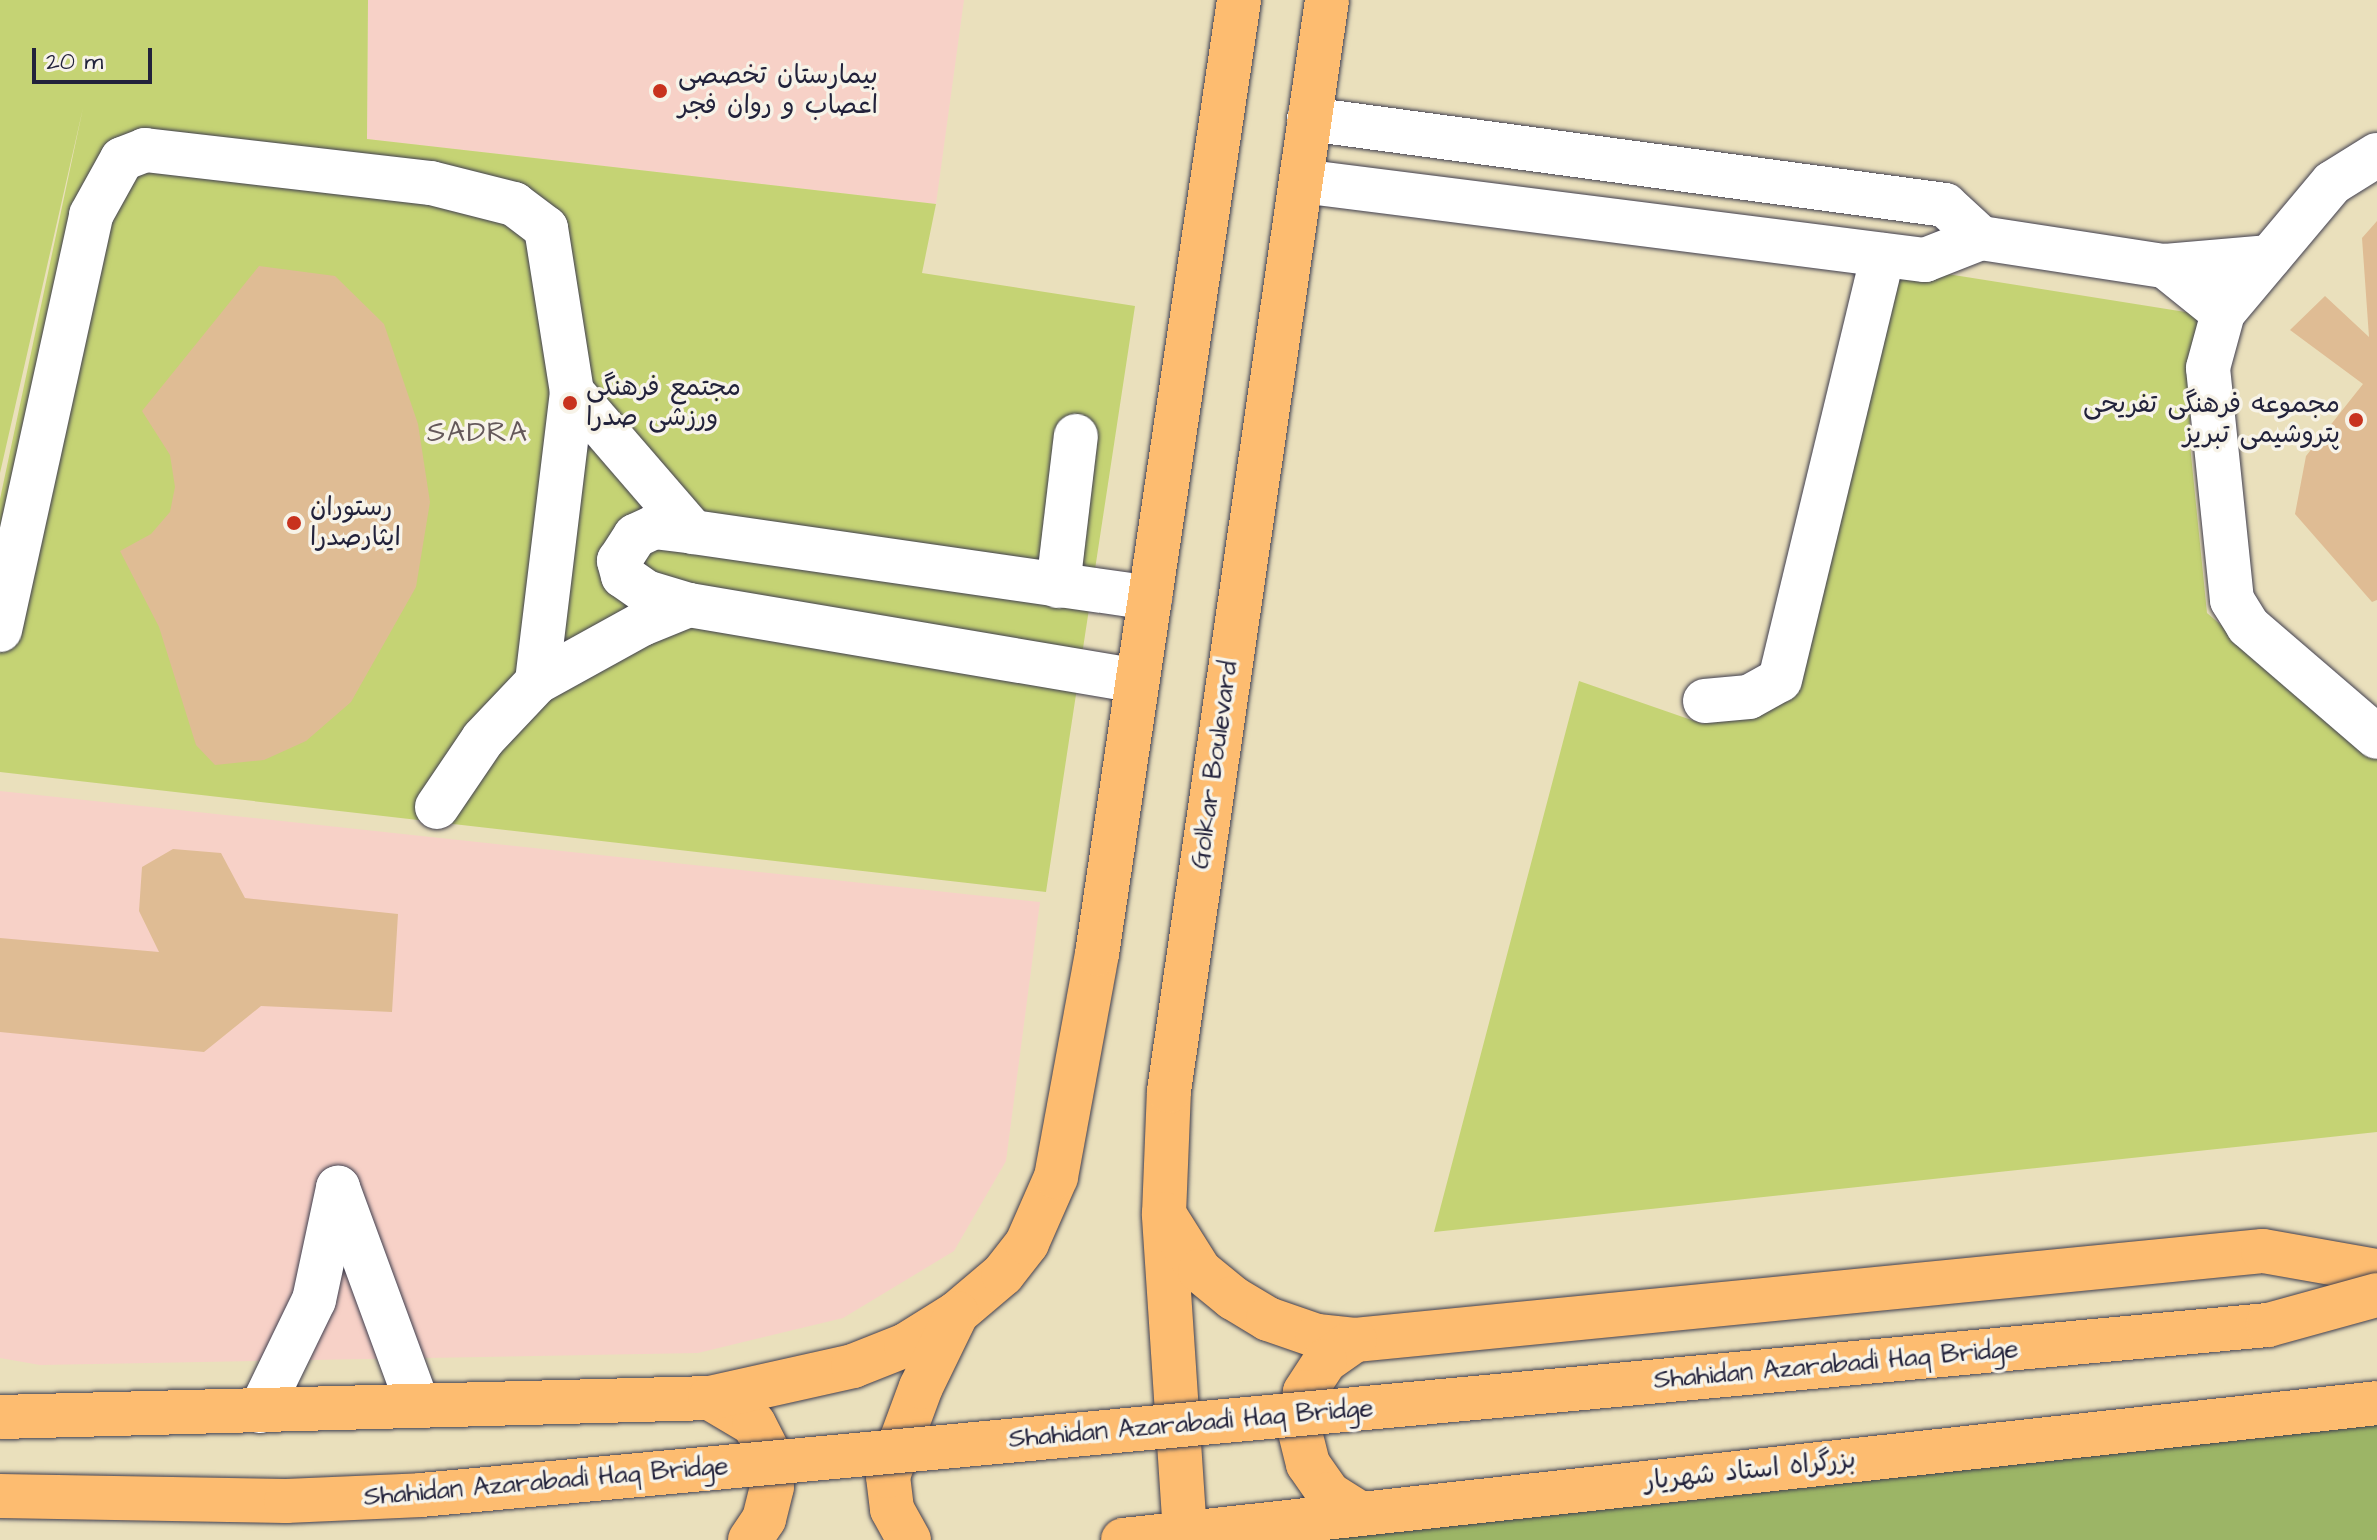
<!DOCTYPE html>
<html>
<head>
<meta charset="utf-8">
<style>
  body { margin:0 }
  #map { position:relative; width:2377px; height:1540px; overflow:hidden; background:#eae0bc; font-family:"Architects Daughter","Playpen Sans Arabic",sans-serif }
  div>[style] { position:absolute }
  .built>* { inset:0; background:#f7d1c7 }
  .green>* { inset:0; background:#c5d374 }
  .forest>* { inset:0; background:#9cb566 }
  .building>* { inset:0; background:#dfbc94 }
  .roads { filter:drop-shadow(0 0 2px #403e4e) drop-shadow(0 0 2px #403e4e) }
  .minor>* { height:44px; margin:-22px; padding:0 22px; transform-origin:22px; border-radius:22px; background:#fff }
  .major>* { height:44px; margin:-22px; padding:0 22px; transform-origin:22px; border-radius:22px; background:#fdbc70 }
  .highway>* { height:44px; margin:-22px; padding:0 22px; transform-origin:22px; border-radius:22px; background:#fdbc70 }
  .bridges { filter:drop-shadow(0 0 2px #403e4e) drop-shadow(0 0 2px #403e4e) }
  .highway-bridge>* { height:44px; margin:-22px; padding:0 22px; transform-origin:22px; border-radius:22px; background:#fdbc70 }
  .dots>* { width:22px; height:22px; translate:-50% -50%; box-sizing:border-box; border:4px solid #f7f3e8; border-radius:50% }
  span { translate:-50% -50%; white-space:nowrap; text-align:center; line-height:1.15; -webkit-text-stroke:7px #f7f3e8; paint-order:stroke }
  .poi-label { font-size:26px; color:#22223b }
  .left { translate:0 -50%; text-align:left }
  .right { translate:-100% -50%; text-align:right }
  .street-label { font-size:26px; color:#22223b }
  .neighbourhood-label { font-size:28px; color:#64585a; letter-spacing:2px }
  .scale { position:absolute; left:32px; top:48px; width:120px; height:36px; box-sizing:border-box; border:4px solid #22223b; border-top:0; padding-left:10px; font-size:24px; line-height:28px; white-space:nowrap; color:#22223b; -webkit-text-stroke:6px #f7f3e8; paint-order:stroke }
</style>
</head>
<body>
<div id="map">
  <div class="built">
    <i style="clip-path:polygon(368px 0,964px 0,936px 204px,367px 139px)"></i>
    <i style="clip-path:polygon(0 791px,1040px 902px,1006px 1161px,954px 1251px,843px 1318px,698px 1353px,40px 1365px,0 1358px)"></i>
  </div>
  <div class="green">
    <i style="clip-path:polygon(0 0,368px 0,367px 139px,936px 204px,922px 273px,1135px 306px,1046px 892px,0 772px,0 499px,83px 108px,0 473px)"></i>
    <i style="clip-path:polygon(1903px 267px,2198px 314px,2189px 435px,2207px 613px,2377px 759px,2377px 1132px,1434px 1232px,1579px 681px,1703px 724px,1789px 684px)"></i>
  </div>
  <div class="forest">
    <i style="clip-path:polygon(2377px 1422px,2377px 1540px,1263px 1540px)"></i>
  </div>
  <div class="building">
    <i style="clip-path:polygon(2377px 221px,2377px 600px,2372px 602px,2295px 514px,2306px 456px,2363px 384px,2290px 330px,2325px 296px,2369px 337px,2362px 238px)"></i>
    <i style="clip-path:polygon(259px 266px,335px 276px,384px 324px,418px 424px,430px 502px,416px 587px,351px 702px,306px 741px,264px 760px,215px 765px,196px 745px,159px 627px,120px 551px,151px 534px,170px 512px,175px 487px,170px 455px,142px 411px)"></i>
    <i style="clip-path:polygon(173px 849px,221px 853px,245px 898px,398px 914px,392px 1012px,261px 1006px,204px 1052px,0 1032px,0 938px,159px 952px,139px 911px,142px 867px)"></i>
  </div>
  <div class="roads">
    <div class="minor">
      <i style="left:1309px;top:119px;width:642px;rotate:7.7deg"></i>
      <i style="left:1945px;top:205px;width:49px;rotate:42.5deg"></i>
      <i style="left:2377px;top:155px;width:53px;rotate:148.1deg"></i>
      <i style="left:2332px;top:183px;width:170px;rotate:130deg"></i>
      <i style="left:2223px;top:313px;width:57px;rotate:105.3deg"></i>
      <i style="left:2208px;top:368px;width:233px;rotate:84.1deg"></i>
      <i style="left:2232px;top:600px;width:31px;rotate:58deg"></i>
      <i style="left:2248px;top:626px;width:170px;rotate:40.7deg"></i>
      <i style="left:1301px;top:181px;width:629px;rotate:7.22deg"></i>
      <i style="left:1925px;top:260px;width:60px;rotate:-21.4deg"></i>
      <i style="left:1981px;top:238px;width:186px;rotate:8.7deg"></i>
      <i style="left:2223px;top:313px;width:75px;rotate:-141deg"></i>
      <i style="left:2165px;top:266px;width:105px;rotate:-4.9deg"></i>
      <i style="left:572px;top:392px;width:185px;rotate:49.2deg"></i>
      <i style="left:693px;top:532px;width:462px;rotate:8.2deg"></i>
      <i style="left:1058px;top:586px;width:151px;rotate:-83.2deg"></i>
      <i style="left:689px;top:605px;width:45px;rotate:-163.2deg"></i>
      <i style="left:646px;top:592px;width:28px;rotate:-145deg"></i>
      <i style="left:623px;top:576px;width:16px;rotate:-105deg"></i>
      <i style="left:619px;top:561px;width:30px;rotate:-57deg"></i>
      <i style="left:635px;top:536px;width:21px;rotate:-25deg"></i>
      <i style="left:654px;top:527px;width:39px;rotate:7deg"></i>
      <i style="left:0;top:630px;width:425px;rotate:-77.6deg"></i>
      <i style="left:91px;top:215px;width:64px;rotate:-61deg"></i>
      <i style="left:122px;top:159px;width:25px;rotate:-21deg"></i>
      <i style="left:145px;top:150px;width:288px;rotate:6.6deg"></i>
      <i style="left:431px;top:183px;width:86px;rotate:14.2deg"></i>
      <i style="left:514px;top:204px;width:40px;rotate:37deg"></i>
      <i style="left:546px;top:228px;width:166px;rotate:81deg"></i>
      <i style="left:572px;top:392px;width:292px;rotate:96.9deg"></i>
      <i style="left:1705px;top:701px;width:44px;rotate:-5.2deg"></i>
      <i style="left:1749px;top:697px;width:35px;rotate:-29deg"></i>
      <i style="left:1780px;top:680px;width:437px;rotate:-76.4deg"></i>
      <i style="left:437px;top:807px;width:82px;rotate:-55.9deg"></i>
      <i style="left:483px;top:739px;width:79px;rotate:-46.5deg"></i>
      <i style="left:537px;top:682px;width:120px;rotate:-28.9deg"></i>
      <i style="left:642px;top:624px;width:51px;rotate:-22deg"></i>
      <i style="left:689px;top:605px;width:454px;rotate:9.6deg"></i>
      <i style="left:260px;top:1411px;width:123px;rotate:-64.1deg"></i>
      <i style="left:314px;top:1300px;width:115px;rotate:-77.9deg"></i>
      <i style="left:338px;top:1188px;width:232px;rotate:69.8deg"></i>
    </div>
    <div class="major">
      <i style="left:957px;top:1313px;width:60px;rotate:-40.3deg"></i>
      <i style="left:1003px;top:1274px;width:39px;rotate:-52deg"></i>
      <i style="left:1027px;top:1243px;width:72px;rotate:-66.3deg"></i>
      <i style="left:1056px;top:1177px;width:227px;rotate:-79.6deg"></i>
      <i style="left:1097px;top:954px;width:965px;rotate:-81.53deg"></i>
      <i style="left:1185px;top:1533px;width:320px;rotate:-93.8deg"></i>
      <i style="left:1164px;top:1214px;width:123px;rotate:-87.7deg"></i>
      <i style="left:1169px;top:1091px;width:1102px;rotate:-81.76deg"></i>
    </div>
    <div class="highway">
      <i style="left:1164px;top:1214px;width:67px;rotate:57.7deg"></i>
      <i style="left:1200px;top:1271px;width:43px;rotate:39.3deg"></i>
      <i style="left:1233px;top:1298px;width:41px;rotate:31deg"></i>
      <i style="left:1268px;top:1319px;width:52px;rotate:19.1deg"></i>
      <i style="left:1317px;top:1336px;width:38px;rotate:6deg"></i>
      <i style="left:1355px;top:1340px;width:912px;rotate:-5.6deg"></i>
      <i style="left:2263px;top:1251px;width:116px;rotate:10deg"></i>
      <i style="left:1355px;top:1340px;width:37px;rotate:145deg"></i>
      <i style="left:1325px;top:1361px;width:37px;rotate:123deg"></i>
      <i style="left:1305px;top:1392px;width:36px;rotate:99deg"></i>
      <i style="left:1299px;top:1428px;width:37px;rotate:76deg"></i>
      <i style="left:1308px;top:1464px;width:37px;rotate:55deg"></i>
      <i style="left:1329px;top:1494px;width:36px;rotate:32deg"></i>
      <i style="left:710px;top:1398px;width:51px;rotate:30.6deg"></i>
      <i style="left:754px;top:1424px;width:34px;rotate:63deg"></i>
      <i style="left:769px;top:1454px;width:33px;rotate:85deg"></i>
      <i style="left:772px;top:1487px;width:33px;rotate:104deg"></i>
      <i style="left:764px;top:1519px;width:25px;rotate:124deg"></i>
      <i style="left:0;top:1417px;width:710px;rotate:-1.53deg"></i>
      <i style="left:710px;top:1398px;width:147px;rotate:-12.6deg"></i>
      <i style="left:853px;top:1366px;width:57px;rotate:-21.6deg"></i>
      <i style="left:906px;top:1345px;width:60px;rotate:-32.1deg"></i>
      <i style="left:909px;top:1540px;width:35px;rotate:-119deg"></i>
      <i style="left:892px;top:1509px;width:33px;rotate:-97deg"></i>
      <i style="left:888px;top:1476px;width:95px;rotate:-69.7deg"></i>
      <i style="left:921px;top:1387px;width:82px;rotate:-64.1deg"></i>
      <i style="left:1123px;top:1540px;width:1261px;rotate:-6.23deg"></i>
    </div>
  </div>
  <div class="bridges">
    <div class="highway-bridge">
      <i style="left:0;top:1496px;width:286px;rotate:1deg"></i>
      <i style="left:286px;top:1501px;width:135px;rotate:-2.5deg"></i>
      <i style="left:421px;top:1495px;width:1855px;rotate:-5.26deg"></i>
      <i style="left:2268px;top:1325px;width:113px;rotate:-15.4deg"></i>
    </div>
  </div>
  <div class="dots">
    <i style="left:660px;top:91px;background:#c8321e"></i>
    <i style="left:570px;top:403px;background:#c8321e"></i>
    <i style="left:2356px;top:420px;background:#c8321e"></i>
    <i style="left:294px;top:523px;background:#c8321e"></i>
  </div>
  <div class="poi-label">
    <span class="left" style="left:678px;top:91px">بیمارستان تخصصی<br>اعصاب و روان فجر</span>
    <span class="left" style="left:586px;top:403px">مجتمع فرهنگی<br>ورزشی صدرا</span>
    <span class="right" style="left:2340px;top:420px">مجموعه فرهنگی تفریحی<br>پتروشیمی تبریز</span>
    <span class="left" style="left:310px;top:523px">رستوران<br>ایثارصدرا</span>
  </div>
  <div class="street-label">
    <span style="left:1215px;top:765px;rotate:-82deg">Golkar Boulevard</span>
    <span style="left:1836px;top:1365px;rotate:-5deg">Shahidan Azarabadi Haq Bridge</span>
    <span style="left:1191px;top:1424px;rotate:-5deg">Shahidan Azarabadi Haq Bridge</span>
    <span style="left:1750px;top:1471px;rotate:-6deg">بزرگراه استاد شهریار</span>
    <span style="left:546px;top:1482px;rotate:-5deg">Shahidan Azarabadi Haq Bridge</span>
  </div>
  <div class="neighbourhood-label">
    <span style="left:478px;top:433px">SADRA</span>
  </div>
  <div class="scale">20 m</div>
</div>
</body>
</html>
